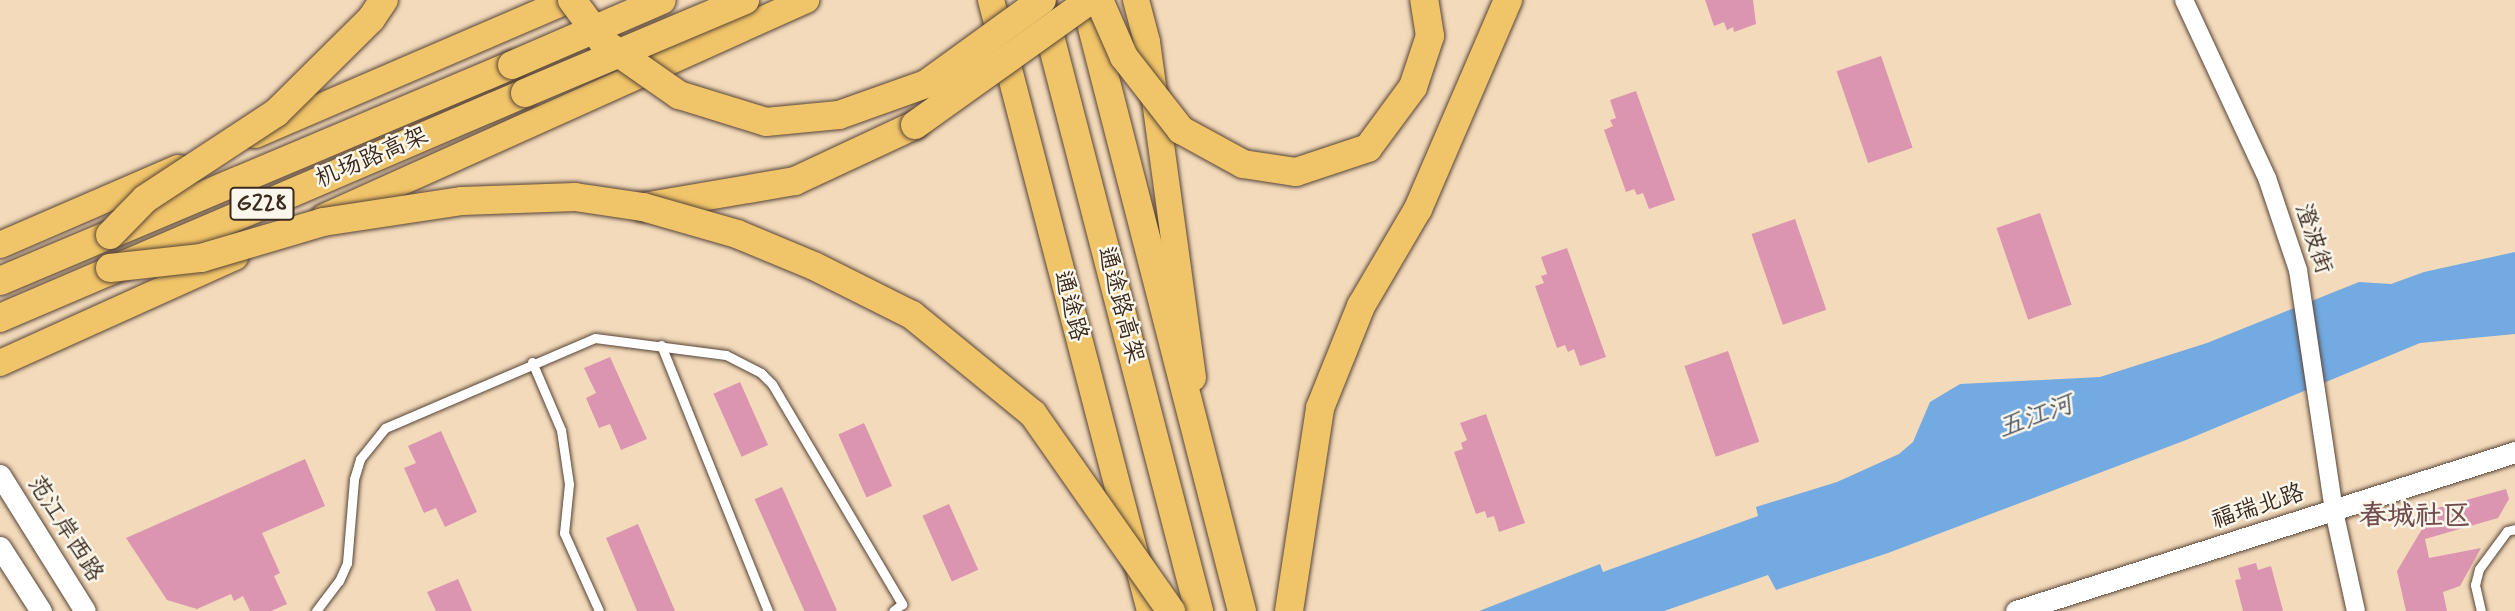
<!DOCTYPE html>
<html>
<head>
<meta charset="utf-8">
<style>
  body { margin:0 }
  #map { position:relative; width:2515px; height:611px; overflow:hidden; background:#f3dabb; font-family:Mynerve,"LXGW WenKai TC",sans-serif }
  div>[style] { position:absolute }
  .water>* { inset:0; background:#72aae1 }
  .building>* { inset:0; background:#db95b0; transform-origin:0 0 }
  .roads { filter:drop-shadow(0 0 2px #574436) drop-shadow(0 0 2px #574436) }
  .service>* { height:9px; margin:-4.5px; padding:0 4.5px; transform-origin:4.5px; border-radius:4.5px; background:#fff }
  .minor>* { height:18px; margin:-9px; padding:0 9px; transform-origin:9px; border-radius:9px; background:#fff }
  .tertiary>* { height:21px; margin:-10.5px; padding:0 10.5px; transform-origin:10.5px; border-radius:10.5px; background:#fff }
  .primary>* { height:26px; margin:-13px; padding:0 13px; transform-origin:13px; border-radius:13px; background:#f0c469 }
  .trunk>* { height:28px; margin:-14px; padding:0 14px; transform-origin:14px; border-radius:14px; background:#f0c469 }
  .bridges { filter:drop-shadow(0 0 2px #574436) drop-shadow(0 0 2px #574436) }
  .trunk-bridge>* { height:28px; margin:-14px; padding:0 14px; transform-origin:14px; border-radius:14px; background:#f0c469 }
  span { translate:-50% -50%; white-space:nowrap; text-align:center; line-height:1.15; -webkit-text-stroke:5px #fbf7ec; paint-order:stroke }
  .shield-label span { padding:2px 5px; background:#fbf7ec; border:2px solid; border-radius:5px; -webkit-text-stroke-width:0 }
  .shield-label { font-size:23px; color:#3b2a1e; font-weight:700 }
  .street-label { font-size:24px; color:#3b2a1e }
  .water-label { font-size:26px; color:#4e5762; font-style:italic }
  .quarter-label { font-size:28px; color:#734f51; font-weight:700 }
</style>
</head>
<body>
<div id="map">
  <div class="water">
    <i style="clip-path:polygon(2515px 252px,2515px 334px,2420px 343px,2186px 440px,1888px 553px,1776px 590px,1768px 575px,1664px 611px,1479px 611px,1600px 564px,1603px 572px,1758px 516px,1756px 507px,1837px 482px,1899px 454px,1913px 442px,1930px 402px,1960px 384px,2100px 377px,2207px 343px,2359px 282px,2391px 284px,2424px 272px)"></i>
  </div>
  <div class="building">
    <i style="clip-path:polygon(1705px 0,1753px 0,1756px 24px,1734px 32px,1733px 27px,1727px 30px,1724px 22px,1714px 26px)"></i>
    <i style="left:1881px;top:56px;width:97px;height:47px;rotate:71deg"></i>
    <i style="clip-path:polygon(1636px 91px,1675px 200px,1649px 209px,1643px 193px,1637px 195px,1634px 189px,1626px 192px,1604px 130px,1613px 126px,1610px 120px,1616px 118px,1610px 100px)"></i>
    <i style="left:2040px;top:213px;width:97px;height:46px;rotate:71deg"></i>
    <i style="left:1795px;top:219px;width:96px;height:46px;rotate:71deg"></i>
    <i style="clip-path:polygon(1567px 248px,1606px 357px,1580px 366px,1574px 349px,1568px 352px,1565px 345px,1557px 348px,1535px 286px,1544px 283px,1541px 276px,1547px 274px,1541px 257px)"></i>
    <i style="left:1728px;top:351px;width:96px;height:46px;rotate:71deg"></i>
    <i style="clip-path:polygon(610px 357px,647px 439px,621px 450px,610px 424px,599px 428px,586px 398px,596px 393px,584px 368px)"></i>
    <i style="left:740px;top:382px;width:69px;height:29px;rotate:66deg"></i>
    <i style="clip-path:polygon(1486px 414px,1525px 523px,1499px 532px,1494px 516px,1487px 518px,1485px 511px,1476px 514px,1454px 452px,1463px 449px,1461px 443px,1467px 440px,1460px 423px)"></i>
    <i style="left:864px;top:423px;width:69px;height:28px;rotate:66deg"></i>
    <i style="clip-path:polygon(441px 431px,477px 512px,445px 527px,436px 508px,424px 513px,404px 468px,416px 463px,408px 446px)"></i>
    <i style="clip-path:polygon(305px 459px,325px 506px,262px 533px,280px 573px,274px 576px,287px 604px,271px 611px,250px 611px,243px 596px,234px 601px,231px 594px,197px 609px,167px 600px,126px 538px)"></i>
    <i style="left:782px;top:487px;width:135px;height:30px;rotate:66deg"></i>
    <i style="clip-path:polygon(2506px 489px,2509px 499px,2498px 518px,2425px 539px,2429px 558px,2481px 548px,2460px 586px,2443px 592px,2447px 611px,2406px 611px,2397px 571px,2434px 509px)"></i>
    <i style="left:949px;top:504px;width:72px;height:29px;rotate:66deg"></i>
    <i style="clip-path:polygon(638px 524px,675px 611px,637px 611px,606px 538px)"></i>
    <i style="clip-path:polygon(2256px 563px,2258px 570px,2271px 566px,2283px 611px,2243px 611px,2235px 580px,2241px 579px,2238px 568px)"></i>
    <i style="clip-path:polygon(458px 579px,472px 611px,436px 611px,427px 592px)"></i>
  </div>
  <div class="roads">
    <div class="service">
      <i style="left:661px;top:345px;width:287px;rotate:68.1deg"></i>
      <i style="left:532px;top:362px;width:74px;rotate:66.9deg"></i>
      <i style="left:561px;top:430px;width:55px;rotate:81.6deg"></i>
      <i style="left:569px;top:484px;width:49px;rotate:95.8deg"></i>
      <i style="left:564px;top:533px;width:85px;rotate:65.8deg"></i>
      <i style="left:316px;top:611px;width:38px;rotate:-53deg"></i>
      <i style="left:339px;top:581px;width:20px;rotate:-66deg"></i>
      <i style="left:347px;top:563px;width:84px;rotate:-85.2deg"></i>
      <i style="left:354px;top:479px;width:21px;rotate:-73deg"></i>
      <i style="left:360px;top:459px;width:40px;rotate:-51deg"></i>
      <i style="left:385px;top:428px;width:228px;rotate:-23.2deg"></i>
      <i style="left:595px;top:338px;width:132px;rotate:7.4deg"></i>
      <i style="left:726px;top:355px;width:39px;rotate:27deg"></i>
      <i style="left:761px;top:373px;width:16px;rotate:45deg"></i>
      <i style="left:772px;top:384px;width:256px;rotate:59.4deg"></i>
      <i style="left:902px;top:604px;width:11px;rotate:142deg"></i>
      <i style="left:2481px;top:611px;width:27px;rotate:-103deg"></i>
      <i style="left:2475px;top:585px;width:16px;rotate:-76deg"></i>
      <i style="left:2479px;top:569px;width:47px;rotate:-53.6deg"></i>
      <i style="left:2507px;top:531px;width:8px;rotate:-14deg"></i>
    </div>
    <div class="minor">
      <i style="left:2184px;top:0;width:196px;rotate:65deg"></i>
      <i style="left:2267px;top:178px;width:97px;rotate:71.4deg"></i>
      <i style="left:2298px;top:270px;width:244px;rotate:81.5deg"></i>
      <i style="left:2334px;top:511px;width:102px;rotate:77.6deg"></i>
    </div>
    <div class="tertiary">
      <i style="left:0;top:475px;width:160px;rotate:58deg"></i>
      <i style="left:0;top:547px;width:76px;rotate:57.4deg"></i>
      <i style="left:2016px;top:611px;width:524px;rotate:-17.67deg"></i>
    </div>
    <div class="primary">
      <i style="left:991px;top:0;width:631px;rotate:75.41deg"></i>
      <i style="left:1136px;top:0;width:43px;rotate:75.3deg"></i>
      <i style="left:1147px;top:42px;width:339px;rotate:82.2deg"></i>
      <i style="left:255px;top:135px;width:342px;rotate:-23.3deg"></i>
      <i style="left:324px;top:217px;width:529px;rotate:-24.24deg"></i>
      <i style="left:0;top:245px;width:194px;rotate:-23.4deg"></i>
      <i style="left:0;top:363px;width:258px;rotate:-24.3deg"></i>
    </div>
    <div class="trunk">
      <i style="left:1085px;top:0;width:631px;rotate:75.59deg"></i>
      <i style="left:1043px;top:9px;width:622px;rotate:75.47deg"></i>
      <i style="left:643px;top:207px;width:154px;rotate:-9.7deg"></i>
      <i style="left:795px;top:181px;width:132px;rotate:-25deg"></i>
      <i style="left:0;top:281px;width:556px;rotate:-22.87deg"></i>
      <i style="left:0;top:318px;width:571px;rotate:-23.2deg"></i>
      <i style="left:1289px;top:611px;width:205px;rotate:-81.3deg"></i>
      <i style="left:1320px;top:408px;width:110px;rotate:-68.1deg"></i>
      <i style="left:1361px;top:306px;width:113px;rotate:-59.6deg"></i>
      <i style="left:1418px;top:209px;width:228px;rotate:-66.7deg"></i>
    </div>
  </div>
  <div class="bridges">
    <div class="trunk-bridge">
      <i style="left:572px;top:0;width:52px;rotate:53.6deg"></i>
      <i style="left:603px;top:42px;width:93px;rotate:34.9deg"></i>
      <i style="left:679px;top:95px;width:91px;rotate:17.2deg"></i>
      <i style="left:766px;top:122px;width:73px;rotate:-5.5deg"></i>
      <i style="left:839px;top:115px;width:92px;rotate:-19.6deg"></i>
      <i style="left:926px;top:84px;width:143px;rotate:-35.9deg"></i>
      <i style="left:1099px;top:0;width:62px;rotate:66.3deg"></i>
      <i style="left:1124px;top:57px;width:93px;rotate:52deg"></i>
      <i style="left:1181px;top:130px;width:71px;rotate:28.7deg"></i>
      <i style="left:1243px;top:164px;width:54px;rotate:8.6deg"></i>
      <i style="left:1296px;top:172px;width:76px;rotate:-18.4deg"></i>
      <i style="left:1368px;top:148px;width:76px;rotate:-53.6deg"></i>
      <i style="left:1413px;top:87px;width:54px;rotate:-71.6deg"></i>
      <i style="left:1430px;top:36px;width:36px;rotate:-99deg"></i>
      <i style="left:512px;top:65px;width:163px;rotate:-23.4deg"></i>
      <i style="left:525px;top:93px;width:239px;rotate:-22.9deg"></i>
      <i style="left:915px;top:125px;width:215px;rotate:-35.5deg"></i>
      <i style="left:110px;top:235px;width:50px;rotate:-45.8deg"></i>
      <i style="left:145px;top:199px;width:157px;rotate:-33.3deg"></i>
      <i style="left:276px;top:113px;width:134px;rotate:-44.7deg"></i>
      <i style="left:371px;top:19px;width:23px;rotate:-56deg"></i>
      <i style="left:110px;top:268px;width:92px;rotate:-6.3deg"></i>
      <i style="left:201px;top:258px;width:127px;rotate:-16.4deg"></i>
      <i style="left:323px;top:222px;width:141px;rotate:-8.6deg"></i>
      <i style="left:462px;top:201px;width:113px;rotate:-2deg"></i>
      <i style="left:575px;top:197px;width:69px;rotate:8.4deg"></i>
      <i style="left:643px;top:207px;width:98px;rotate:16deg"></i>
      <i style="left:737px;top:234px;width:83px;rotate:22.6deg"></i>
      <i style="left:814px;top:266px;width:110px;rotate:26.6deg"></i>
      <i style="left:912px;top:315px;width:156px;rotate:39.3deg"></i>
      <i style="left:1033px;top:414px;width:241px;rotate:55deg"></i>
    </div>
  </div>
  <div class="shield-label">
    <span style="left:262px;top:204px">G228</span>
  </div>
  <div class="street-label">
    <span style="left:372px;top:158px;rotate:-23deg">机场路高架</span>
    <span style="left:2313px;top:239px;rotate:72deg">澄波街</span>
    <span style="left:1120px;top:305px;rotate:75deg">通途路高架</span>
    <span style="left:1070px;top:306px;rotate:75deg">通途路</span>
    <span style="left:2258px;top:507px;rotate:-18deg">福瑞北路</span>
    <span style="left:65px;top:529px;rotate:58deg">范江岸西路</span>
  </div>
  <div class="water-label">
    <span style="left:2036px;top:418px;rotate:-20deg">五江河</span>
  </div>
  <div class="quarter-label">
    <span style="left:2415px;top:517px">春城社区</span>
  </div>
</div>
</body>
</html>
